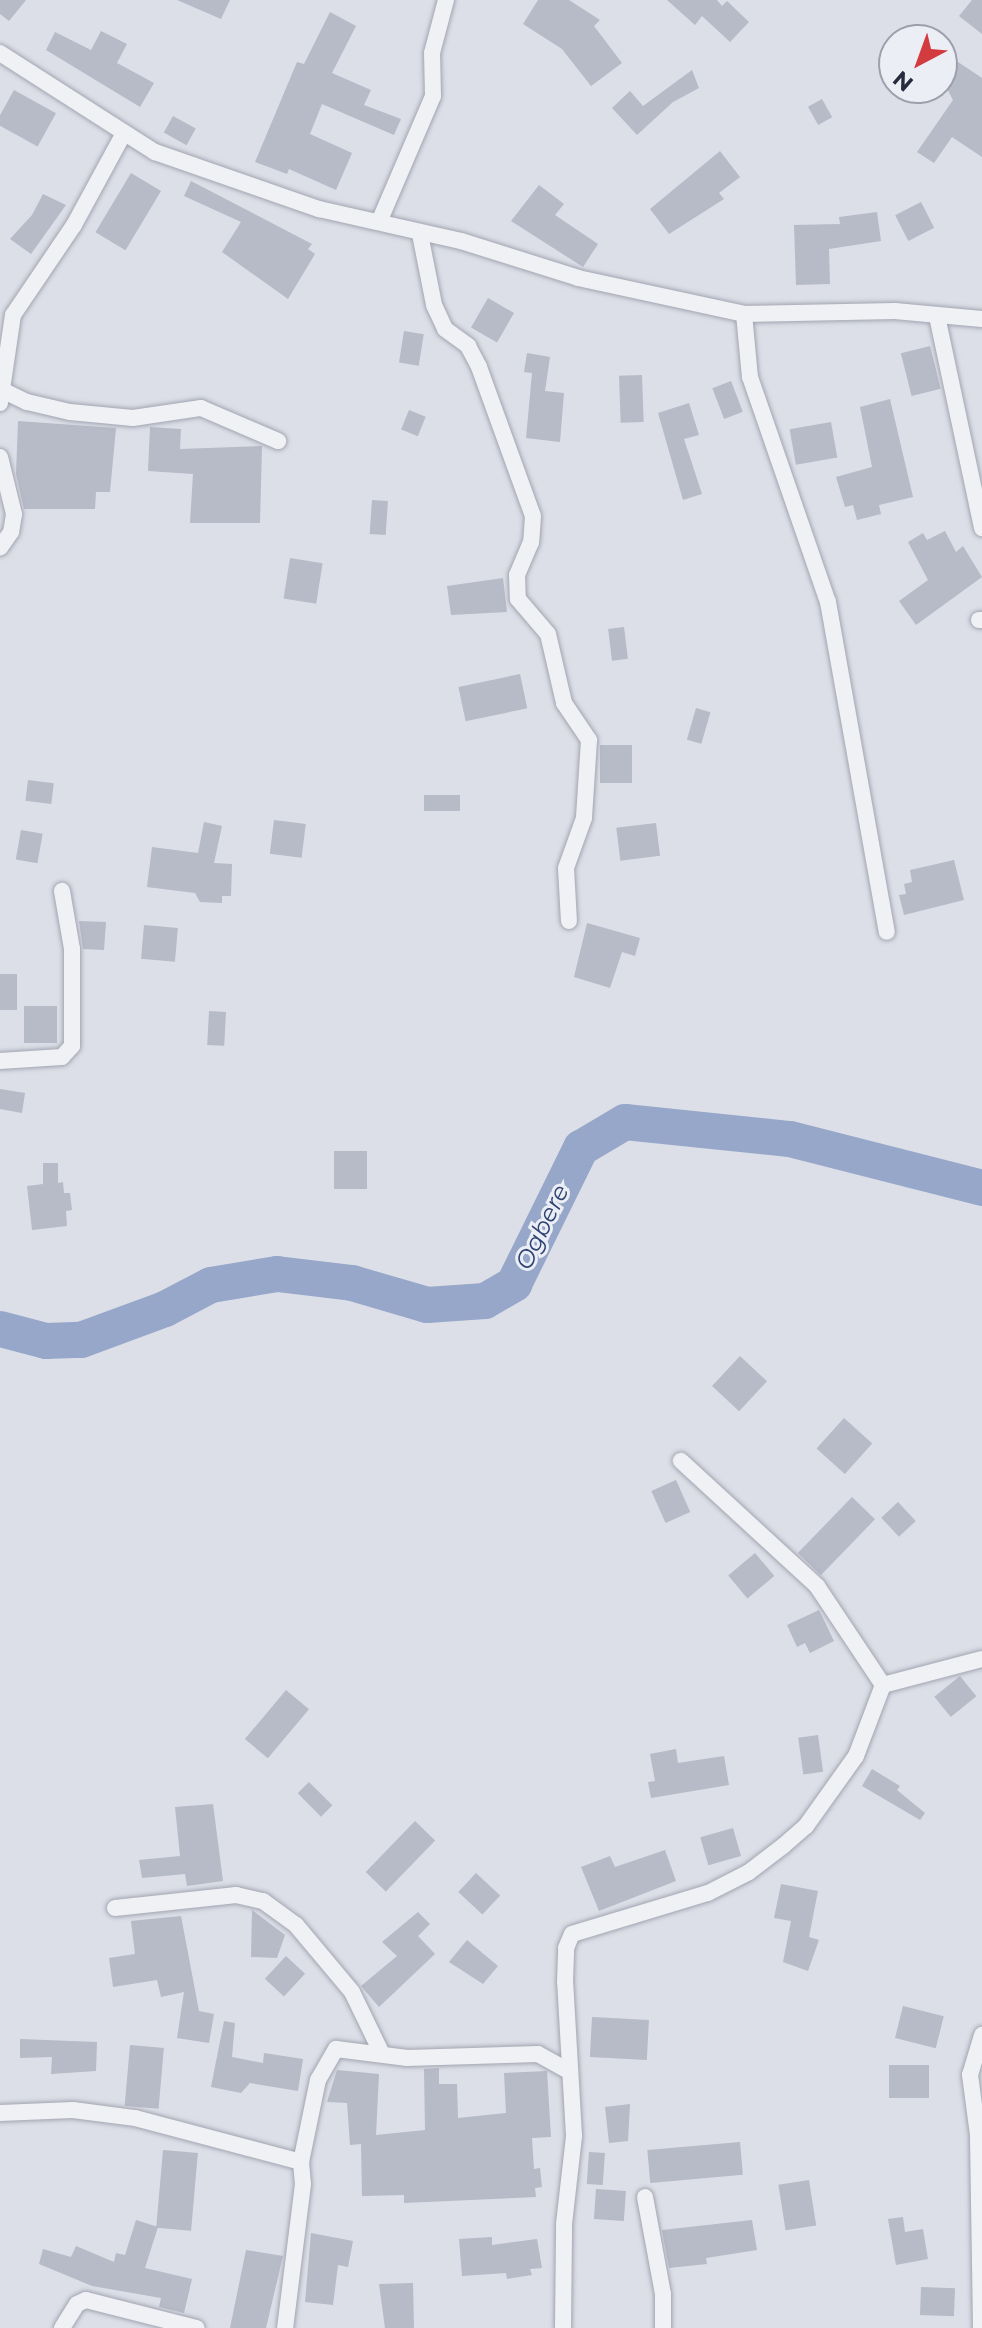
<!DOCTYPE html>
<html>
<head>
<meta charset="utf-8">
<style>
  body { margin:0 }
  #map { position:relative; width:982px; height:2328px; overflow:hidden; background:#dcdfe7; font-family:Montserrat,sans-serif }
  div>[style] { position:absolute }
  .river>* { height:36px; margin:-18px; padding:0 18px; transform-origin:18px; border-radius:18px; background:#96a7c9 }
  .building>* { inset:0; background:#b7bac7; transform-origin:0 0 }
  .roads { filter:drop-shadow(0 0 2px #a2a5b1) drop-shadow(0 0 2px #a2a5b1) }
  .minor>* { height:16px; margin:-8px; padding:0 8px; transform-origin:8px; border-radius:8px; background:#eff1f5 }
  span { translate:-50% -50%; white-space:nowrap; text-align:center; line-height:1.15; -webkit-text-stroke:6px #eceef5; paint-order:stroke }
  .water-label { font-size:24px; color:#2f4473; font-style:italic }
  .north { position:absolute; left:878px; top:24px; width:80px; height:80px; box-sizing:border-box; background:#eceef5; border:2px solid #9da0ac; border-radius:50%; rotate:221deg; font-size:22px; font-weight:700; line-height:32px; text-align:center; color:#262b3e }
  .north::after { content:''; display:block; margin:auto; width:28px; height:36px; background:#d23c3e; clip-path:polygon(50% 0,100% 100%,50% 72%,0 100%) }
</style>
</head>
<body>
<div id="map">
  <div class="river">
    <i style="left:0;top:1329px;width:48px;rotate:14.6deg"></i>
    <i style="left:46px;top:1341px;width:35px;rotate:-2deg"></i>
    <i style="left:81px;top:1340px;width:90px;rotate:-20.3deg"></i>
    <i style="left:165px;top:1309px;width:52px;rotate:-27.6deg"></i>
    <i style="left:211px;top:1285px;width:67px;rotate:-9.5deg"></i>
    <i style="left:277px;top:1274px;width:76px;rotate:6.8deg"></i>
    <i style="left:352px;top:1283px;width:78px;rotate:16.3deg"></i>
    <i style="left:427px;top:1305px;width:58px;rotate:-3.9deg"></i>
    <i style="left:485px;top:1301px;width:34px;rotate:-30deg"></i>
    <i style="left:514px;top:1284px;width:152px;rotate:-63.8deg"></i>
    <i style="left:581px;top:1148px;width:51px;rotate:-30.6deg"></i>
    <i style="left:625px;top:1122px;width:166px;rotate:5.9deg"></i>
    <i style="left:790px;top:1139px;width:198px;rotate:14.3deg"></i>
  </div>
  <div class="building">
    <i style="clip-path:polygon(0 0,26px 0,9px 21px,0 14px)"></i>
    <i style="clip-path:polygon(177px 0,230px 0,221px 19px)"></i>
    <i style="clip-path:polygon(538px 0,569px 0,600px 20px,594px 26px,622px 63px,591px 86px,562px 49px,523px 24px)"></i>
    <i style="clip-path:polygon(667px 0,717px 0,722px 6px,727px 1px,749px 22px,730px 42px,702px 16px,695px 25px)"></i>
    <i style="clip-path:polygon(972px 0,982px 0,982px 34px,959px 16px)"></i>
    <i style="clip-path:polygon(330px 12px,356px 26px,332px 73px,371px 90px,364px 105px,401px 119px,394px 135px,322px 104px,310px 134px,352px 153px,336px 190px,289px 169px,287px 174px,255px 162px,297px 62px,304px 64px)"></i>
    <i style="clip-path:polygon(101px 31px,127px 44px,117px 63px,154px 83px,140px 107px,46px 50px,55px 32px,91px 50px)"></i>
    <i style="clip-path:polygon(955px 60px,982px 78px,982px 157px,952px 137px,934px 163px,917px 152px,953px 100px,942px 79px)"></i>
    <i style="clip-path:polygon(692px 70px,699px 88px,673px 102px,637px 135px,612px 108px,630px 91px,643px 106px)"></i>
    <i style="left:14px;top:90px;width:48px;height:38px;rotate:29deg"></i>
    <i style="left:822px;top:99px;width:21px;height:16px;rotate:61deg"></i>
    <i style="left:173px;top:116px;width:26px;height:19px;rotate:29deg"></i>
    <i style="clip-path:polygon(720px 151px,740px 177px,719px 193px,724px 199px,669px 234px,650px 209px)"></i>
    <i style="left:131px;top:173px;width:35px;height:69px;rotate:31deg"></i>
    <i style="clip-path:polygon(191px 181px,312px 244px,308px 249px,315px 254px,288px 299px,222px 252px,241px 222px,184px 196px)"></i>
    <i style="clip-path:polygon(539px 185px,564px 204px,555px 215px,598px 244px,583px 267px,511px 221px)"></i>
    <i style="clip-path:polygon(43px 194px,66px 205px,31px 254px,10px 239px,32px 215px)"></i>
    <i style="left:921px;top:202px;width:29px;height:29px;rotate:63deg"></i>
    <i style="clip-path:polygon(877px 212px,881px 241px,829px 249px,830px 284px,796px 285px,794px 225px,840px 224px,839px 217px)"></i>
    <i style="left:488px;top:298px;width:30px;height:34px;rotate:30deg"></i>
    <i style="left:404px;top:331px;width:20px;height:32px;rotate:9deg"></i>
    <i style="left:930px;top:346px;width:44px;height:30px;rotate:76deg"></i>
    <i style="clip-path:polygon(527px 353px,550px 357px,545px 391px,564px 393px,560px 442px,526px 438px,532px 373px,524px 372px)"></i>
    <i style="left:642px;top:375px;width:47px;height:23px;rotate:88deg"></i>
    <i style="left:731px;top:381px;width:33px;height:20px;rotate:69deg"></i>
    <i style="clip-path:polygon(890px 399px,913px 497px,879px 505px,881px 514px,857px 520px,853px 505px,845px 507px,836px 477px,872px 467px,860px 407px)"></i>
    <i style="clip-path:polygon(689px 403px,699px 435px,684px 439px,702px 494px,683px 500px,658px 413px)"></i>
    <i style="left:409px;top:410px;width:18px;height:21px;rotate:22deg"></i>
    <i style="clip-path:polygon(18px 421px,116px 428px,110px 492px,96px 492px,95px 509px,24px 509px,16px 474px)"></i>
    <i style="left:831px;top:422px;width:36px;height:42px;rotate:80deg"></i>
    <i style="clip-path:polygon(150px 427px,181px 429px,180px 449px,262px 446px,260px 523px,190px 523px,193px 474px,148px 471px)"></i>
    <i style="left:372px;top:500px;width:16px;height:34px;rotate:4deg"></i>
    <i style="clip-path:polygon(945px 531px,956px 552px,963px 546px,982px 577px,916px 625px,899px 601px,928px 580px,908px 542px,923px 533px,927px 540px)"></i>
    <i style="left:290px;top:558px;width:33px;height:41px;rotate:9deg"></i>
    <i style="clip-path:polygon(503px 578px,507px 612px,451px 615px,447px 586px)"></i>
    <i style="left:624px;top:627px;width:32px;height:16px;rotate:83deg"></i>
    <i style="left:520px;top:674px;width:35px;height:63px;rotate:78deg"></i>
    <i style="left:696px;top:708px;width:15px;height:33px;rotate:16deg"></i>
    <i style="left:600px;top:745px;width:32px;height:38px"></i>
    <i style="left:28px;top:780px;width:26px;height:21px;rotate:7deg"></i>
    <i style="left:460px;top:795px;width:16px;height:36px;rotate:90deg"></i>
    <i style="left:274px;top:820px;width:32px;height:34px;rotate:7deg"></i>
    <i style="clip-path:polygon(204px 822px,222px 826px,214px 863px,232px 864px,231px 896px,222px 896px,222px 903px,200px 902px,195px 893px,147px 887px,152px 847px,198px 853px)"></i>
    <i style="left:656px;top:823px;width:33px;height:40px;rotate:83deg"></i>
    <i style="left:21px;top:830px;width:22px;height:30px;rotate:10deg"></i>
    <i style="clip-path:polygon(954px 860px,964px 900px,904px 915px,899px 895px,906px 894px,904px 884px,912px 882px,910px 870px)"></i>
    <i style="clip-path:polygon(79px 921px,106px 922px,104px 950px,83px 949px)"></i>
    <i style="clip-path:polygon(587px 923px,640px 938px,635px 956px,622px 952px,610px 988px,574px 977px)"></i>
    <i style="left:144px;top:925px;width:34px;height:34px;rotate:5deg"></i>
    <i style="left:0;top:974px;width:17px;height:36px"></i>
    <i style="left:24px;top:1006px;width:33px;height:37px"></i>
    <i style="left:209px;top:1011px;width:17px;height:34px;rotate:3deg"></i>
    <i style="clip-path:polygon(0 1089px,25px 1093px,22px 1113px,0 1109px)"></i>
    <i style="left:334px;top:1151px;width:33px;height:38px"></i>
    <i style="clip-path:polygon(43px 1163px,58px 1163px,58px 1183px,63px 1182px,64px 1193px,70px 1193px,72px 1210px,66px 1211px,67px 1226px,32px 1230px,27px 1186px,43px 1184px)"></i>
    <i style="left:740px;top:1356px;width:37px;height:41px;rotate:43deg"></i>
    <i style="left:844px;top:1418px;width:38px;height:41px;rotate:42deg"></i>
    <i style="left:676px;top:1480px;width:35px;height:27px;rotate:66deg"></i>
    <i style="left:852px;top:1497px;width:32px;height:78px;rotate:44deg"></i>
    <i style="left:898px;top:1502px;width:26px;height:23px;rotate:47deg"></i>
    <i style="left:755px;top:1553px;width:30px;height:35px;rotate:50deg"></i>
    <i style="clip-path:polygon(819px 1610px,834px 1641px,810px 1653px,805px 1643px,797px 1647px,787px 1625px)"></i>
    <i style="left:960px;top:1676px;width:26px;height:33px;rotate:51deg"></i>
    <i style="left:286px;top:1690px;width:30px;height:64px;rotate:40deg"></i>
    <i style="left:818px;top:1735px;width:37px;height:20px;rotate:82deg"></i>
    <i style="clip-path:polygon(676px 1749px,678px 1763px,724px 1756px,729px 1785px,651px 1798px,648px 1782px,655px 1781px,650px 1754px)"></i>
    <i style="clip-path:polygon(872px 1769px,900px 1786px,897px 1790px,925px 1813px,920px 1820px,862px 1786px)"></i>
    <i style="left:309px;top:1782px;width:33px;height:16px;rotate:45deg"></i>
    <i style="clip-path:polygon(213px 1804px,223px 1881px,187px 1886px,185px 1874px,142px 1878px,139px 1860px,180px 1856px,175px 1807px)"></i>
    <i style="left:415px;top:1821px;width:28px;height:71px;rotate:44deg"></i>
    <i style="left:733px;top:1828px;width:29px;height:34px;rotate:74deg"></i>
    <i style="clip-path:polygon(665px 1850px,676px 1881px,599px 1911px,581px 1867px,610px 1856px,615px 1867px)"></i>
    <i style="left:476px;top:1873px;width:33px;height:26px;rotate:43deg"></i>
    <i style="clip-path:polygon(781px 1884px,818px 1891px,809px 1937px,819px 1940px,808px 1971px,783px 1962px,791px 1921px,774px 1918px)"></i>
    <i style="clip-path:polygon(252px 1910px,285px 1935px,277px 1958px,251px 1957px)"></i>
    <i style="clip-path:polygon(418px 1912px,430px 1924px,418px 1936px,435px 1954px,379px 2007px,361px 1986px,397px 1956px,382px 1942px)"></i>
    <i style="clip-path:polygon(181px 1916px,199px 2011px,214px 2014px,209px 2043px,177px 2038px,184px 1992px,161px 1997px,157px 1980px,113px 1987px,109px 1958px,135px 1954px,131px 1921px)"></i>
    <i style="clip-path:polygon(467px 1940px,498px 1966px,483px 1984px,449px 1962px)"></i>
    <i style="left:286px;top:1956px;width:26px;height:31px;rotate:43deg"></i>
    <i style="left:903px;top:2006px;width:42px;height:33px;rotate:14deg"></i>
    <i style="left:592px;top:2017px;width:57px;height:40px;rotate:3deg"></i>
    <i style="clip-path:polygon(224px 2021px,235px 2023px,232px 2057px,263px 2063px,264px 2053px,303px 2059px,298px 2091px,250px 2083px,241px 2093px,211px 2087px)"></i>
    <i style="clip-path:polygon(20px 2039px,97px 2042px,96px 2071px,51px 2074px,52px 2057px,20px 2058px)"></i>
    <i style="left:130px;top:2045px;width:34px;height:61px;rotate:5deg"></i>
    <i style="left:889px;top:2065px;width:40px;height:33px"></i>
    <i style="clip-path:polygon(439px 2068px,439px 2084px,457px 2084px,458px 2118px,506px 2113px,504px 2073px,547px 2071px,551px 2137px,532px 2138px,534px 2169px,540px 2168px,542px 2187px,535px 2188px,536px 2197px,404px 2203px,404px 2195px,362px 2196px,361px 2144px,350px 2145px,347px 2103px,327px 2102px,337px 2070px,379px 2074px,376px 2135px,425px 2130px,424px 2069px)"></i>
    <i style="clip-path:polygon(630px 2104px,628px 2141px,609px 2143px,605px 2107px)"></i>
    <i style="left:740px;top:2142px;width:33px;height:93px;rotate:85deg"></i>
    <i style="left:163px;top:2150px;width:35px;height:78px;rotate:5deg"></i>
    <i style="left:589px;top:2152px;width:16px;height:32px;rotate:4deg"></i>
    <i style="left:809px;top:2180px;width:46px;height:31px;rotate:81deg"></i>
    <i style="left:596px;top:2189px;width:30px;height:30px;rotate:4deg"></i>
    <i style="clip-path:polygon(903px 2217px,905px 2232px,923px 2229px,928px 2259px,896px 2265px,888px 2219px)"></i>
    <i style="clip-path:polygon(136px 2220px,158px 2227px,145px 2268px,192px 2279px,184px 2313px,159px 2307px,161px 2298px,92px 2286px,39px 2264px,43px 2249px,71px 2257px,76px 2246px,114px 2262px,116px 2253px,125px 2255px)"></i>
    <i style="clip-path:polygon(752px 2220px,757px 2250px,706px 2258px,707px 2264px,669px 2268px,662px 2230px)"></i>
    <i style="clip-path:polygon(311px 2233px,353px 2241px,348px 2267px,338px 2265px,333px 2305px,305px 2302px)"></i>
    <i style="clip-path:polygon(492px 2237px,492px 2245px,537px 2239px,542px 2268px,530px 2269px,532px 2275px,507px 2279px,506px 2273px,462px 2276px,459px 2239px)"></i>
    <i style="clip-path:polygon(246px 2250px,283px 2256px,266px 2328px,230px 2328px)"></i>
    <i style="clip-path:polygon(413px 2283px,414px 2328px,385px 2328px,379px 2284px)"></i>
    <i style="left:921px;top:2287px;width:34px;height:28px;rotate:2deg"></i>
  </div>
  <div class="roads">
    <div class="minor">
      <i style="left:0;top:53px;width:184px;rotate:32.6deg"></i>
      <i style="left:155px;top:152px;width:174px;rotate:19.2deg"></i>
      <i style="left:319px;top:209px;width:146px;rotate:12.7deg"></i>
      <i style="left:461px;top:241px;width:123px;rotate:17.5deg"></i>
      <i style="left:578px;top:278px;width:170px;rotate:12.2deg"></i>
      <i style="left:744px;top:314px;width:151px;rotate:-1.1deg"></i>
      <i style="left:895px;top:311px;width:87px;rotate:5.3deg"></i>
      <i style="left:379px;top:222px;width:137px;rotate:-66.8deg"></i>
      <i style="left:433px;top:96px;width:43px;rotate:-91.3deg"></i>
      <i style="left:432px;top:53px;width:55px;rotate:-75.2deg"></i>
      <i style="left:420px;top:234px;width:72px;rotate:78.8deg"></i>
      <i style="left:434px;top:305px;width:26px;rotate:65deg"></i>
      <i style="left:445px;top:329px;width:29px;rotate:36deg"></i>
      <i style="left:468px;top:346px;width:24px;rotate:62deg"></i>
      <i style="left:479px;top:367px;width:158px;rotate:70.1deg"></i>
      <i style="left:533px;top:516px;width:26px;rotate:94deg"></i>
      <i style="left:531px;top:542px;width:36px;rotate:113deg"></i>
      <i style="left:517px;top:575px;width:24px;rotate:88deg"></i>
      <i style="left:518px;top:599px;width:46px;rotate:49.4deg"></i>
      <i style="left:548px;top:634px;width:71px;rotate:76.9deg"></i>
      <i style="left:564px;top:703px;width:45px;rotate:56deg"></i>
      <i style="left:589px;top:740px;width:78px;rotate:93.7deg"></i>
      <i style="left:584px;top:818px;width:53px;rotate:109.8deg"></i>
      <i style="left:566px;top:868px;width:53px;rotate:86.8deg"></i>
      <i style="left:744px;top:314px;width:63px;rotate:84.6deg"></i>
      <i style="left:750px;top:377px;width:238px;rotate:70.9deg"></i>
      <i style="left:828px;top:602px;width:335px;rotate:79.9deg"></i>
      <i style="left:937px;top:316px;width:217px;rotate:78deg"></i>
      <i style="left:0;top:389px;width:30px;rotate:26deg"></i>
      <i style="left:27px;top:402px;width:44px;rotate:13.1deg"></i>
      <i style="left:70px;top:412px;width:63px;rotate:5.4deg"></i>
      <i style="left:133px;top:418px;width:69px;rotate:-8.4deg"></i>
      <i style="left:201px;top:408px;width:84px;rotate:23.2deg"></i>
      <i style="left:0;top:403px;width:89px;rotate:-81.6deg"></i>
      <i style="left:13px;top:315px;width:109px;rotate:-55.9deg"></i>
      <i style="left:74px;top:225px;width:105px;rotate:-61.5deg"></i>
      <i style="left:0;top:457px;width:59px;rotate:76.2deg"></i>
      <i style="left:14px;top:514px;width:18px;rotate:99deg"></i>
      <i style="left:11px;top:532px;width:19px;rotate:125deg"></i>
      <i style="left:979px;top:620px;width:3px"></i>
      <i style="left:0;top:1061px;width:62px;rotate:-3.7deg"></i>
      <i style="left:62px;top:1057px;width:15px;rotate:-48deg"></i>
      <i style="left:72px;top:1046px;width:97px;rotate:-90deg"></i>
      <i style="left:72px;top:949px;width:59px;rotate:-99.8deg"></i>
      <i style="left:883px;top:1685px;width:102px;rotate:-14.7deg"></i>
      <i style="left:115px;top:1908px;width:122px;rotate:-6.1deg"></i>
      <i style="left:236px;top:1895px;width:28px;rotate:13deg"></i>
      <i style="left:263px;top:1901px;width:41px;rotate:36deg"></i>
      <i style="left:296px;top:1925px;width:87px;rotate:50.1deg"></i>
      <i style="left:352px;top:1992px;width:67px;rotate:64.2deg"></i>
      <i style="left:0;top:2113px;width:73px;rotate:-2.4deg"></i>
      <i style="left:73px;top:2110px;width:63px;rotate:7.4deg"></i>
      <i style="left:135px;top:2118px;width:172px;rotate:14.8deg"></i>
      <i style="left:301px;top:2162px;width:22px;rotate:85deg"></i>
      <i style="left:303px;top:2184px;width:145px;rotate:97.1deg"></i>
      <i style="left:301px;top:2162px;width:84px;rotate:-78.3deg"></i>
      <i style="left:318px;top:2080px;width:36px;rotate:-60deg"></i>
      <i style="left:336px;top:2049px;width:72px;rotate:7.2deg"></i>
      <i style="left:407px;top:2058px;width:131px;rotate:-1.7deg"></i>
      <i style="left:538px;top:2054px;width:35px;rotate:29deg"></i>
      <i style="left:645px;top:2197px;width:99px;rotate:79.5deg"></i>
      <i style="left:663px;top:2294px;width:34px;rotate:90deg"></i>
      <i style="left:62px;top:2328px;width:28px;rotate:-58deg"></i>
      <i style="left:77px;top:2304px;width:10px;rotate:-24deg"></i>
      <i style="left:86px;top:2300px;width:114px;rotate:14.2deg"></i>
      <i style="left:563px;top:2328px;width:104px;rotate:-89.4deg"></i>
      <i style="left:564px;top:2224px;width:89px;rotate:-83.5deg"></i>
      <i style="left:574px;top:2136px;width:154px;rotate:-93.3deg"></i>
      <i style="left:565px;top:1982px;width:34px;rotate:-88deg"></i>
      <i style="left:566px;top:1948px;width:15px;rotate:-67deg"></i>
      <i style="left:572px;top:1934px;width:142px;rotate:-16.8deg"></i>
      <i style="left:708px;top:1893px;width:46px;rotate:-27.1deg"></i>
      <i style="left:749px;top:1872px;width:43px;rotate:-37.4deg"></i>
      <i style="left:783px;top:1846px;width:30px;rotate:-41deg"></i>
      <i style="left:806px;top:1826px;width:86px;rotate:-54.5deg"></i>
      <i style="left:856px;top:1756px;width:76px;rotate:-69.2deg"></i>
      <i style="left:883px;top:1685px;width:119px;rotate:-123.7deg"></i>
      <i style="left:817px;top:1586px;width:185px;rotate:-137.4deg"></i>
      <i style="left:981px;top:2328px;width:193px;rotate:-90.9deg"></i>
      <i style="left:978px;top:2135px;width:61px;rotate:-97.6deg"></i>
      <i style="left:970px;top:2075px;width:42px;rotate:-73.3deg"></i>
    </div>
  </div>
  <div class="water-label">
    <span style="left:542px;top:1227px;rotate:-64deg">Ogbere</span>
  </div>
  <div class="north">N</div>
</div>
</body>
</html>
